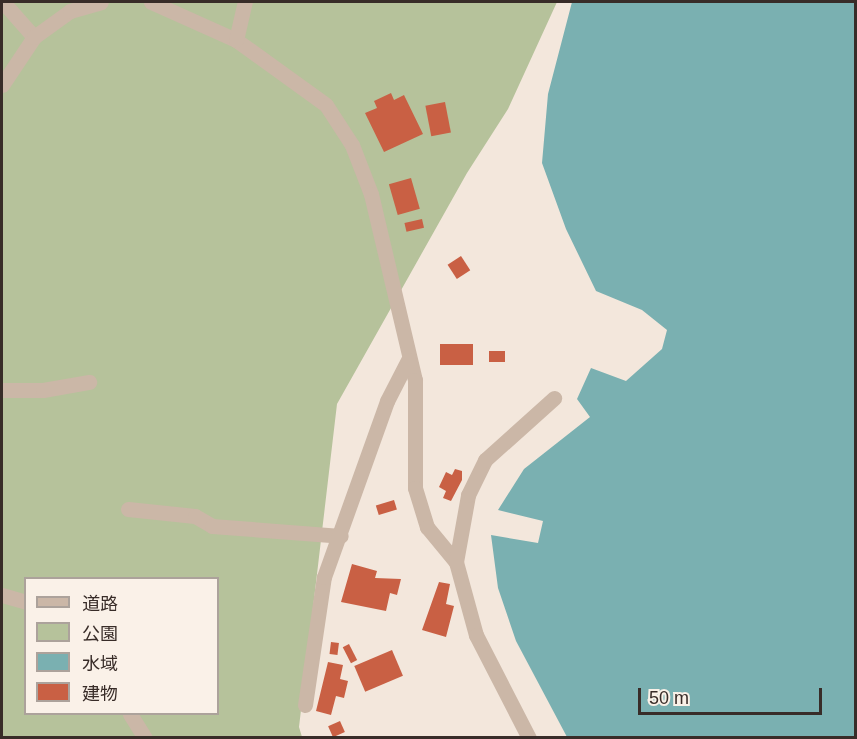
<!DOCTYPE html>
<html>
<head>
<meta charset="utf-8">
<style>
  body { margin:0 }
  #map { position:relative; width:857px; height:739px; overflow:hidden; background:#f3e7dc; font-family:Arial,"Noto Sans JP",sans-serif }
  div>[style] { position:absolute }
  .green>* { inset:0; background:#b6c29b }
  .water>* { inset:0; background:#7ab0b1 }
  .building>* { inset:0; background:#c96044; transform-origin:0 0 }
  .minor>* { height:15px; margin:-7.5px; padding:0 7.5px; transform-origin:7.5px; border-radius:7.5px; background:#cbb7a7 }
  span { translate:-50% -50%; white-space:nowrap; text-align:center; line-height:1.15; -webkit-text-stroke:4.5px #faf1e8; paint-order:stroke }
  .frame { position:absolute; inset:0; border:3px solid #382c28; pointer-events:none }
  .legend { position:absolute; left:24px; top:577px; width:195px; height:138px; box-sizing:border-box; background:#faf1e8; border:2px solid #aca29b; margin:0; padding:8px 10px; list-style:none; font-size:18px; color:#382c28 }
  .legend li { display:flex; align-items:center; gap:12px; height:30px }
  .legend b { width:30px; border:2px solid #aca29b }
  .scale { position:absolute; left:638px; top:688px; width:184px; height:27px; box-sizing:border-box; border:3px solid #382c28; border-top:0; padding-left:8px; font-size:18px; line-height:21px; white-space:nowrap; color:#382c28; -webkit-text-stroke:4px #faf1e8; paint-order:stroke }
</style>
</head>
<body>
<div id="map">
  <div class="green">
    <i style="clip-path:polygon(evenodd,2px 2px,557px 2px,508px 109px,467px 173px,337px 404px,299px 727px,302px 737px,2px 737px,2px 2px,26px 578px,218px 578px,218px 714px,26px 714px,26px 578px)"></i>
  </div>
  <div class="water">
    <i style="clip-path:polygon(572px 2px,855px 2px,855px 737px,567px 737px,516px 641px,498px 588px,491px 535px,538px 543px,543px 521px,498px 510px,524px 469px,590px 417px,577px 399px,591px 368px,626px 381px,662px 349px,667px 330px,642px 310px,596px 291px,566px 229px,542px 163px,548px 94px)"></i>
  </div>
  <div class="building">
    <i style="clip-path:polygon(391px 93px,394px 100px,404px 95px,423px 134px,384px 152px,365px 113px,377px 108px,374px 101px)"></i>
    <i style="left:445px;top:102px;width:31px;height:20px;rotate:79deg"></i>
    <i style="left:411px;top:178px;width:32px;height:23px;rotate:74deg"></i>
    <i style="left:422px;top:219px;width:9px;height:18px;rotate:77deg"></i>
    <i style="left:461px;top:256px;width:17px;height:16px;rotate:57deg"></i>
    <i style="left:440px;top:344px;width:33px;height:21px"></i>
    <i style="left:489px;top:351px;width:16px;height:11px"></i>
    <i style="clip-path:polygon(455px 469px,462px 471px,462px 480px,451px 501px,443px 498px,446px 491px,439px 487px,446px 472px,452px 475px)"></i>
    <i style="left:394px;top:500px;width:10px;height:19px;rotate:73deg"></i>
    <i style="clip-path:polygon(352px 564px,377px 571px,375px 578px,401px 579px,397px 595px,390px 593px,386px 611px,341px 602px)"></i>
    <i style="clip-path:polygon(439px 582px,450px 584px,446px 604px,454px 606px,446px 637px,422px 630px)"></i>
    <i style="left:331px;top:642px;width:8px;height:12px;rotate:7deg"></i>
    <i style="left:349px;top:644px;width:18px;height:7px;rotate:63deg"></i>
    <i style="left:392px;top:650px;width:28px;height:41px;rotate:67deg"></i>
    <i style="clip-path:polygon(328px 662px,343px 665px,340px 679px,348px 681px,344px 698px,336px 696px,331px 715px,316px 711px)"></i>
    <i style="left:340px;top:721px;width:12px;height:13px;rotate:66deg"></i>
  </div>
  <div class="minor">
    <i style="left:3px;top:2px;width:47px;rotate:48.5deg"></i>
    <i style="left:151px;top:2px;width:93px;rotate:24.1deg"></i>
    <i style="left:236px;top:40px;width:111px;rotate:35.8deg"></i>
    <i style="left:326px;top:105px;width:48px;rotate:57deg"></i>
    <i style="left:352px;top:145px;width:53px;rotate:68.8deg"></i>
    <i style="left:371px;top:194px;width:191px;rotate:76.7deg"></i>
    <i style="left:415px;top:380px;width:108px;rotate:90deg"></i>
    <i style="left:415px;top:488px;width:41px;rotate:72.9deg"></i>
    <i style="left:427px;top:527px;width:45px;rotate:50.4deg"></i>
    <i style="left:456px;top:562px;width:76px;rotate:74.7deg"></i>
    <i style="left:476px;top:635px;width:116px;rotate:62.8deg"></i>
    <i style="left:236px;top:40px;width:39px;rotate:-77deg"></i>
    <i style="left:2px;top:85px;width:58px;rotate:-56.3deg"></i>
    <i style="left:34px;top:37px;width:44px;rotate:-35.8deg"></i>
    <i style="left:70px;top:11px;width:32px;rotate:-16deg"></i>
    <i style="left:2px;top:390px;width:41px"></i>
    <i style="left:43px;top:390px;width:47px;rotate:-9.9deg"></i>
    <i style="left:128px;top:509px;width:67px;rotate:6deg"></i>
    <i style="left:195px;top:516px;width:20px;rotate:30deg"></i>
    <i style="left:212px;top:526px;width:129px;rotate:4.4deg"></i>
    <i style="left:456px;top:562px;width:68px;rotate:-79.8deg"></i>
    <i style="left:468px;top:495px;width:39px;rotate:-64deg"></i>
    <i style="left:485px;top:460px;width:93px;rotate:-41.9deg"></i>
    <i style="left:2px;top:595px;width:25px;rotate:16deg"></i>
    <i style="left:305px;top:705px;width:129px;rotate:-81.6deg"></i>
    <i style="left:324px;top:577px;width:187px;rotate:-70.3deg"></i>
    <i style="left:387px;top:401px;width:46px;rotate:-62.9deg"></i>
    <i style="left:130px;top:714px;width:28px;rotate:58deg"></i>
  </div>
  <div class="frame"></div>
  <ul class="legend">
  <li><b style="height:8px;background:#cbb7a7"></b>道路</li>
  <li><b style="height:16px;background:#b6c29b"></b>公園</li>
  <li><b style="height:16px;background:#7ab0b1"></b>水域</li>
  <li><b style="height:16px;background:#c96044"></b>建物</li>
  </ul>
  <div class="scale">50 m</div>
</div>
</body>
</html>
